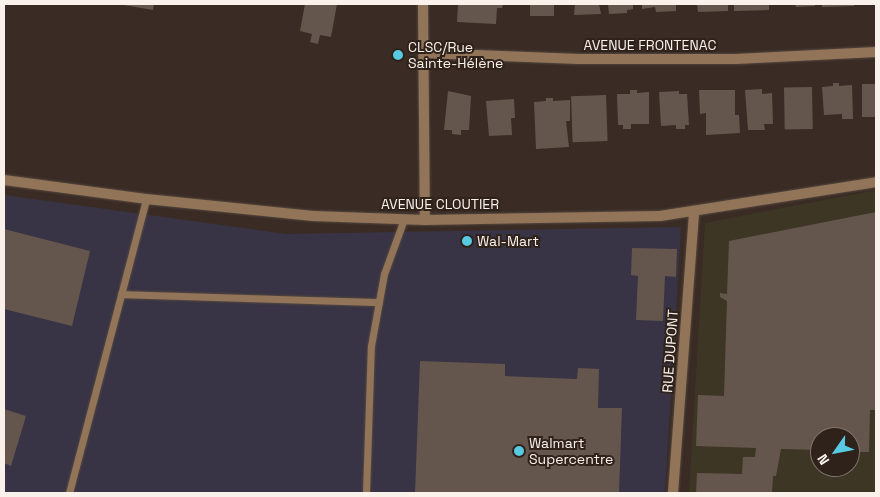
<!DOCTYPE html>
<html>
<head>
<meta charset="utf-8">
<style>
  body { margin:0 }
  #map { position:relative; width:880px; height:497px; overflow:hidden; background:#3a2c24; font-family:"Space Grotesk",sans-serif }
  div>[style] { position:absolute }
  .commercial>* { inset:0; background:#383445 }
  .industrial>* { inset:0; background:#3e3625 }
  .building>* { inset:0; background:#65564d; transform-origin:0 0 }
  .roads { filter:drop-shadow(0 0 1px #554840) drop-shadow(0 0 1px #554840) }
  .lane>* { height:7px; margin:-3.5px; padding:0 3.5px; transform-origin:3.5px; border-radius:3.5px; background:#927458 }
  .street>* { height:10px; margin:-5px; padding:0 5px; transform-origin:5px; border-radius:5px; background:#927458 }
  .dots>* { width:14px; height:14px; translate:-50% -50%; box-sizing:border-box; border:2px solid #2f221a; border-radius:50% }
  span { translate:-50% -50%; white-space:nowrap; text-align:center; line-height:1.15; -webkit-text-stroke:4px #2f221a; paint-order:stroke }
  .street-label { font-size:14px; color:#faf1eb }
  .poi-label { font-size:14px; color:#faf1eb }
  .left { translate:0 -50%; text-align:left }
  .frame { position:absolute; inset:0; border:5px solid #faf1eb; pointer-events:none }
  .north { position:absolute; left:810px; top:427px; width:50px; height:50px; box-sizing:border-box; background:#2f221a; border:1px solid #80756e; border-radius:50%; rotate:237deg; font-size:14px; font-weight:700; line-height:20px; text-align:center; color:#faf1eb }
  .north::after { content:''; display:block; margin:auto; width:18px; height:22px; background:#57c9e2; clip-path:polygon(50% 0,100% 100%,50% 72%,0 100%) }
</style>
</head>
<body>
<div id="map">
  <div class="commercial">
    <i style="clip-path:polygon(4px 195px,286px 234px,681px 227px,665px 493px,4px 493px)"></i>
  </div>
  <div class="industrial">
    <i style="clip-path:polygon(evenodd,876px 190px,876px 493px,689px 493px,705px 223px,876px 190px,820px 437px,850px 437px,850px 467px,820px 467px,820px 437px)"></i>
  </div>
  <div class="building">
    <i style="clip-path:polygon(118px 4px,154px 4px,153px 10px)"></i>
    <i style="clip-path:polygon(305px 4px,337px 4px,331px 37px,320px 35px,318px 44px,310px 42px,312px 34px,300px 31px)"></i>
    <i style="clip-path:polygon(458px 4px,503px 4px,502px 8px,497px 8px,496px 24px,457px 22px)"></i>
    <i style="left:530px;top:4px;width:24px;height:12px"></i>
    <i style="clip-path:polygon(575px 4px,599px 4px,601px 14px,574px 15px)"></i>
    <i style="clip-path:polygon(608px 4px,633px 4px,633px 9px,627px 10px,627px 13px,609px 14px)"></i>
    <i style="clip-path:polygon(642px 4px,676px 4px,676px 11px,656px 12px,655px 7px,642px 9px)"></i>
    <i style="clip-path:polygon(697px 4px,728px 4px,728px 11px,698px 12px)"></i>
    <i style="clip-path:polygon(734px 4px,769px 4px,769px 10px,734px 11px)"></i>
    <i style="clip-path:polygon(795px 4px,815px 4px,815px 6px,796px 7px)"></i>
    <i style="clip-path:polygon(822px 4px,854px 4px,854px 6px,822px 7px)"></i>
    <i style="clip-path:polygon(833px 83px,839px 83px,839px 86px,852px 85px,853px 119px,842px 119px,842px 114px,824px 115px,822px 87px,833px 86px)"></i>
    <i style="left:876px;top:84px;width:33px;height:14px;rotate:90deg"></i>
    <i style="left:812px;top:87px;width:42px;height:28px;rotate:89deg"></i>
    <i style="clip-path:polygon(762px 89px,762px 94px,772px 93px,773px 124px,764px 124px,765px 130px,748px 130px,745px 90px)"></i>
    <i style="clip-path:polygon(630px 90px,637px 90px,637px 93px,649px 92px,649px 124px,631px 124px,631px 129px,623px 129px,623px 125px,618px 125px,617px 94px,630px 94px)"></i>
    <i style="clip-path:polygon(699px 90px,735px 90px,735px 115px,739px 115px,740px 133px,706px 135px,706px 113px,700px 114px)"></i>
    <i style="clip-path:polygon(448px 91px,471px 96px,469px 130px,461px 130px,461px 135px,452px 134px,452px 130px,444px 130px)"></i>
    <i style="clip-path:polygon(679px 91px,679px 94px,687px 94px,689px 125px,685px 125px,685px 129px,676px 129px,676px 125px,661px 126px,659px 92px)"></i>
    <i style="left:606px;top:95px;width:46px;height:35px;rotate:88deg"></i>
    <i style="clip-path:polygon(546px 98px,553px 98px,553px 101px,570px 100px,570px 121px,566px 121px,569px 147px,536px 149px,534px 102px,546px 101px)"></i>
    <i style="clip-path:polygon(514px 99px,515px 118px,511px 118px,512px 135px,489px 136px,486px 101px)"></i>
    <i style="clip-path:polygon(876px 212px,876px 410px,870px 410px,869px 452px,850px 452px,850px 437px,820px 437px,820px 450px,781px 449px,776px 476px,773px 476px,772px 493px,696px 493px,697px 473px,742px 474px,743px 457px,755px 457px,756px 448px,696px 446px,698px 395px,724px 396px,727px 301px,720px 297px,720px 293px,727px 294px,729px 241px)"></i>
    <i style="clip-path:polygon(4px 229px,90px 251px,72px 326px,4px 309px)"></i>
    <i style="clip-path:polygon(632px 248px,677px 249px,676px 277px,665px 276px,663px 321px,636px 320px,638px 276px,631px 275px)"></i>
    <i style="clip-path:polygon(420px 361px,505px 364px,505px 376px,577px 379px,578px 368px,599px 369px,598px 408px,622px 408px,619px 493px,415px 493px)"></i>
    <i style="clip-path:polygon(4px 409px,26px 416px,11px 466px,4px 463px)"></i>
  </div>
  <div class="roads">
    <div class="lane">
      <i style="left:121px;top:294px;width:258px;rotate:1.8deg"></i>
      <i style="left:69px;top:493px;width:304px;rotate:-75.3deg"></i>
      <i style="left:366px;top:493px;width:147px;rotate:-88.1deg"></i>
      <i style="left:371px;top:346px;width:73px;rotate:-79.8deg"></i>
      <i style="left:384px;top:274px;width:59px;rotate:-70deg"></i>
    </div>
    <div class="street">
      <i style="left:423px;top:4px;width:216px;rotate:89.5deg"></i>
      <i style="left:424px;top:53px;width:155px;rotate:2.2deg"></i>
      <i style="left:579px;top:59px;width:157px"></i>
      <i style="left:736px;top:59px;width:140px;rotate:-2.9deg"></i>
      <i style="left:4px;top:180px;width:143px;rotate:7.6deg"></i>
      <i style="left:146px;top:199px;width:168px;rotate:5.8deg"></i>
      <i style="left:313px;top:216px;width:112px;rotate:2deg"></i>
      <i style="left:425px;top:220px;width:235px;rotate:-1deg"></i>
      <i style="left:660px;top:216px;width:219px;rotate:-8.9deg"></i>
      <i style="left:673px;top:493px;width:283px;rotate:-85.7deg"></i>
    </div>
  </div>
  <div class="dots">
    <i style="left:398px;top:55px;background:#57c9e2"></i>
    <i style="left:467px;top:241px;background:#57c9e2"></i>
    <i style="left:519px;top:451px;background:#57c9e2"></i>
  </div>
  <div class="street-label">
    <span style="left:650px;top:45px">AVENUE FRONTENAC</span>
    <span style="left:440px;top:204px">AVENUE CLOUTIER</span>
    <span style="left:670px;top:351px;rotate:-86deg">RUE DUPONT</span>
  </div>
  <div class="poi-label">
    <span class="left" style="left:408px;top:55px">CLSC/Rue<br>Sainte-Hélène</span>
    <span class="left" style="left:477px;top:241px">Wal-Mart</span>
    <span class="left" style="left:529px;top:451px">Walmart<br>Supercentre</span>
  </div>
  <div class="frame"></div>
  <div class="north">N</div>
</div>
</body>
</html>
